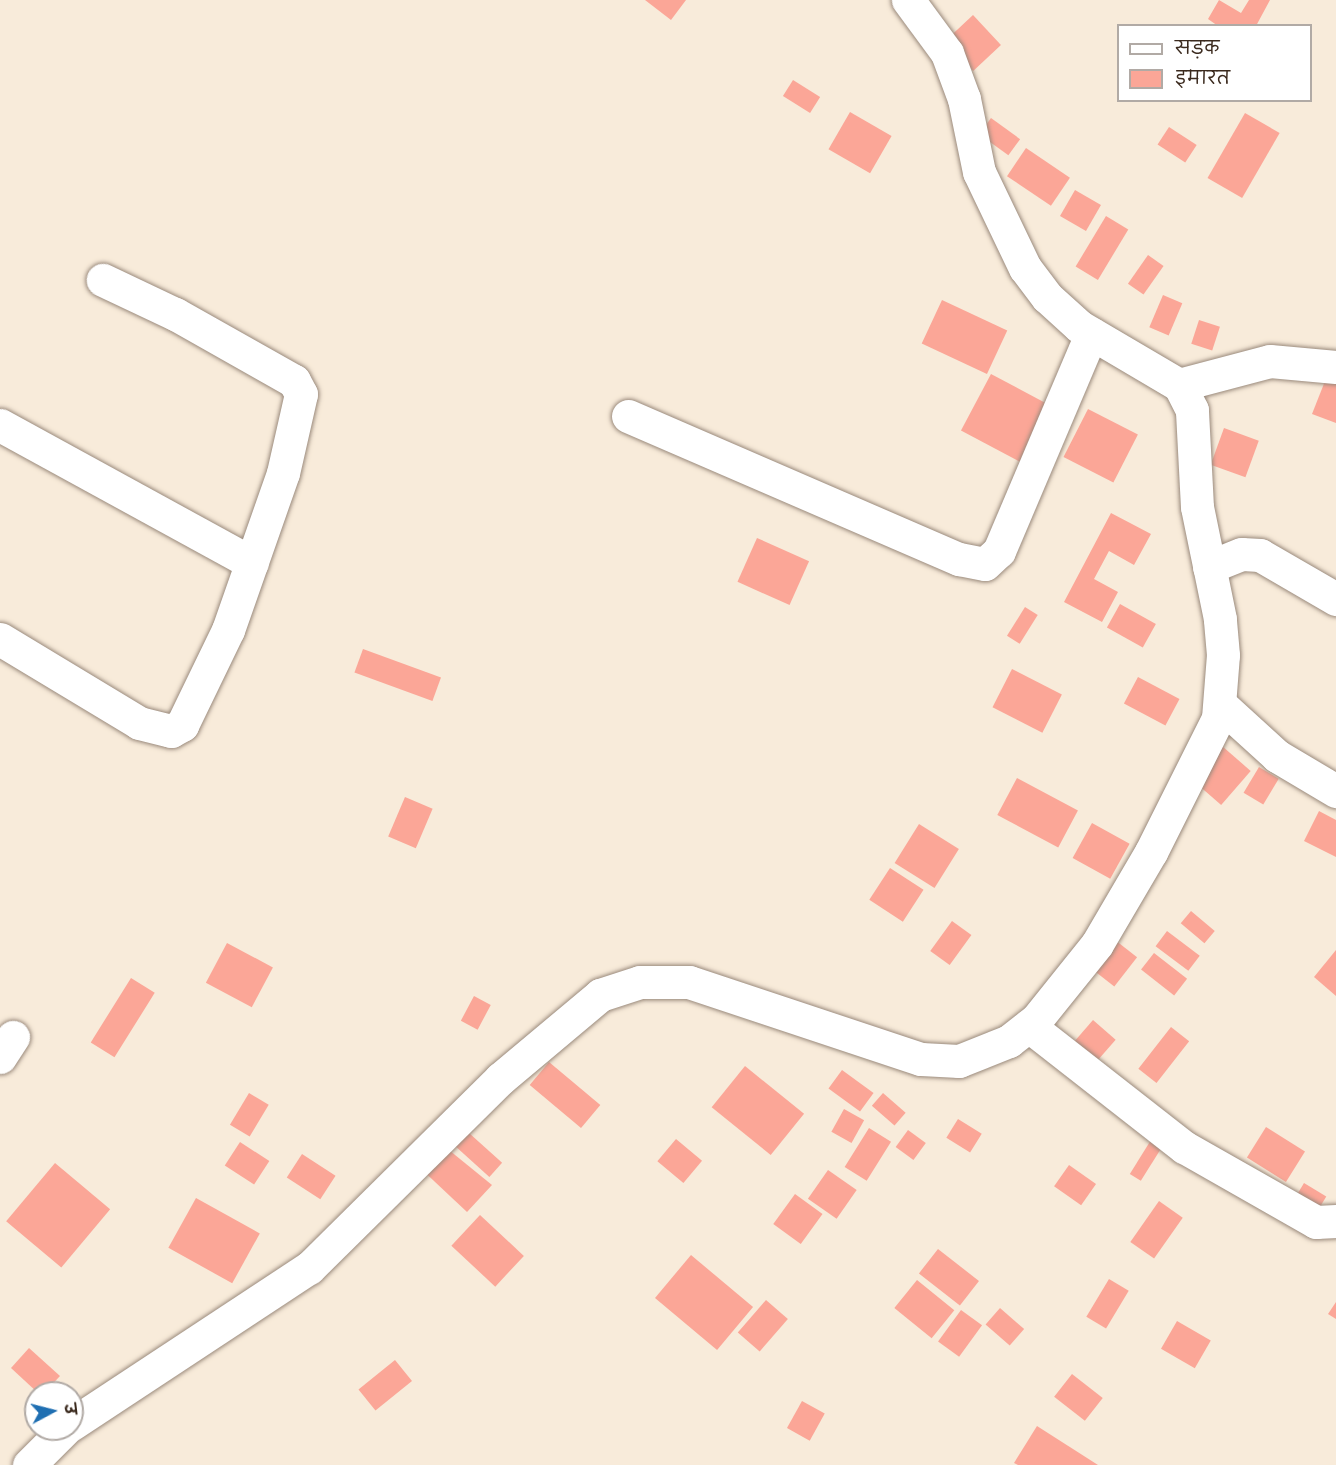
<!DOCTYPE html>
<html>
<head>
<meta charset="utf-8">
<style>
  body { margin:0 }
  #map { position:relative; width:1336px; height:1465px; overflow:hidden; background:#f8ebda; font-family:"Comic Neue","Playpen Sans Deva",sans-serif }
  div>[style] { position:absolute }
  .building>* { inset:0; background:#fba697; transform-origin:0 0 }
  .roads { filter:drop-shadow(0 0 2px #9a8a7c) drop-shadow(0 0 2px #9a8a7c) }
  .minor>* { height:33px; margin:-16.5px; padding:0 16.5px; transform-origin:16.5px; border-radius:16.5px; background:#fff }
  span { translate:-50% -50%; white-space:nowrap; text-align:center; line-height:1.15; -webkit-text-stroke:5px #fff; paint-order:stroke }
  .legend { position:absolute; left:1117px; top:24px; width:195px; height:78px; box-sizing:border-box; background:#fff; border:2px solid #b1aaa5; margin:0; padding:8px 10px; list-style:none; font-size:18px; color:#3b2a1e }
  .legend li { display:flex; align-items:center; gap:12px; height:30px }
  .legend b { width:30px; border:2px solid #b1aaa5 }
  .north { position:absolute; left:24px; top:1381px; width:60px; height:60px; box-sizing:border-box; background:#fff; border:2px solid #b1aaa5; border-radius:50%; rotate:83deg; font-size:16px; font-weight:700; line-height:24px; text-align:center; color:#3b2a1e }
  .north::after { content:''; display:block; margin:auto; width:21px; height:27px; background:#1f6fb2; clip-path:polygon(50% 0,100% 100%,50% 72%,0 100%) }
</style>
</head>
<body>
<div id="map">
  <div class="building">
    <i style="clip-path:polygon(645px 0,686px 0,671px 20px)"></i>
    <i style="clip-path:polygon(1219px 0,1241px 13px,1249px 0,1270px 0,1256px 26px,1218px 26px,1208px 19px)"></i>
    <i style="left:973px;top:15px;width:41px;height:38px;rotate:47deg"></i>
    <i style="left:793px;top:80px;width:32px;height:19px;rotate:32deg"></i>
    <i style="left:850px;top:112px;width:48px;height:43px;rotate:30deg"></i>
    <i style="left:1245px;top:113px;width:40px;height:75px;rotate:30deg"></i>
    <i style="left:991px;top:118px;width:36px;height:20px;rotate:36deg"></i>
    <i style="left:1169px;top:127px;width:33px;height:21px;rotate:33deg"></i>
    <i style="left:1026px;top:148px;width:53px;height:34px;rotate:34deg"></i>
    <i style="left:1075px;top:190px;width:30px;height:30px;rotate:30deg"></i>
    <i style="left:1106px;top:216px;width:26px;height:59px;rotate:31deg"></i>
    <i style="left:1148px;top:255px;width:19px;height:35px;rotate:35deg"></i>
    <i style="left:1163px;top:295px;width:21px;height:35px;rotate:23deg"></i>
    <i style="left:942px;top:300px;width:72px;height:48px;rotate:25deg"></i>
    <i style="left:1199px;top:320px;width:22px;height:25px;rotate:18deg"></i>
    <i style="left:991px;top:374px;width:67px;height:64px;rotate:28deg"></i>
    <i style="clip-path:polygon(1327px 376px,1336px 380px,1336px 423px,1312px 414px)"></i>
    <i style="left:1088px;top:409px;width:56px;height:54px;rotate:27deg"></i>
    <i style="left:1224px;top:428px;width:37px;height:39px;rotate:20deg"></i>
    <i style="clip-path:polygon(1111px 513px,1151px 534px,1134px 565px,1109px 551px,1094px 579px,1118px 592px,1102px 622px,1064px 602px)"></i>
    <i style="left:757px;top:538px;width:57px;height:48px;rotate:24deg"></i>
    <i style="left:1120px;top:604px;width:41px;height:27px;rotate:29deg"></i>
    <i style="left:1025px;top:607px;width:15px;height:34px;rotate:32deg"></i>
    <i style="left:363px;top:649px;width:83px;height:25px;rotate:20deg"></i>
    <i style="left:1012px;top:669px;width:56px;height:43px;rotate:27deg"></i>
    <i style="left:1138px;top:677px;width:47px;height:30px;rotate:28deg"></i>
    <i style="left:1222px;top:746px;width:38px;height:45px;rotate:41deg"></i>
    <i style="left:1259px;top:767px;width:23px;height:30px;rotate:31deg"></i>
    <i style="left:1017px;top:778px;width:69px;height:42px;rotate:28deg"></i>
    <i style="left:405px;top:797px;width:30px;height:43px;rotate:23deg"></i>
    <i style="clip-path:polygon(1319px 811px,1336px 820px,1336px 857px,1304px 841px)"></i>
    <i style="left:1092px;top:823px;width:43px;height:40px;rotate:29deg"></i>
    <i style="left:919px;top:824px;width:47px;height:46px;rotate:32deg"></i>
    <i style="left:890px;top:868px;width:40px;height:38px;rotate:33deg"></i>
    <i style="left:1191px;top:911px;width:31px;height:16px;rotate:40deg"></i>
    <i style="left:952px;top:921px;width:24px;height:37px;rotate:36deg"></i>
    <i style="left:1167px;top:931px;width:41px;height:19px;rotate:37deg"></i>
    <i style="left:1115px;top:940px;width:28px;height:37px;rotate:38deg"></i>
    <i style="left:227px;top:943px;width:52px;height:45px;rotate:28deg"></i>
    <i style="clip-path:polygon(1336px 950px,1336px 996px,1314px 977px)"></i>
    <i style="left:1154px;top:953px;width:42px;height:21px;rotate:38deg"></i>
    <i style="left:131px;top:978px;width:28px;height:76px;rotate:32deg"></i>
    <i style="left:474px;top:996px;width:19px;height:28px;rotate:28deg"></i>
    <i style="left:1093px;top:1020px;width:30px;height:38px;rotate:41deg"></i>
    <i style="left:1171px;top:1027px;width:23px;height:53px;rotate:38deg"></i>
    <i style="left:549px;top:1062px;width:67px;height:30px;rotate:40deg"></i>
    <i style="left:745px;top:1066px;width:76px;height:53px;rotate:39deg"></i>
    <i style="left:842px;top:1070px;width:39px;height:23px;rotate:36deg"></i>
    <i style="left:249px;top:1093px;width:23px;height:37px;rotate:31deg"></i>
    <i style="left:883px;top:1093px;width:30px;height:17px;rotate:41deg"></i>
    <i style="left:844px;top:1109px;width:23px;height:26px;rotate:29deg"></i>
    <i style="left:958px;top:1119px;width:28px;height:22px;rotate:32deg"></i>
    <i style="left:459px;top:1124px;width:58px;height:19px;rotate:42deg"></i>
    <i style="left:1266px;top:1127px;width:46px;height:36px;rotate:32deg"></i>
    <i style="left:869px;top:1128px;width:26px;height:46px;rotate:32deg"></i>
    <i style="left:908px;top:1130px;width:22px;height:21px;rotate:36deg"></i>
    <i style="left:676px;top:1139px;width:34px;height:29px;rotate:40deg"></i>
    <i style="left:1151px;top:1140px;width:13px;height:40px;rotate:32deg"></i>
    <i style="left:240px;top:1142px;width:35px;height:28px;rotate:33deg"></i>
    <i style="clip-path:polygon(444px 1146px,492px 1185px,467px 1212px,418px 1166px)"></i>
    <i style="left:302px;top:1154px;width:40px;height:28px;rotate:33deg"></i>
    <i style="left:55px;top:1163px;width:72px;height:76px;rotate:40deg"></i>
    <i style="left:1069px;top:1165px;width:33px;height:26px;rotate:35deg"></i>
    <i style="left:828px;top:1170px;width:35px;height:35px;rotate:35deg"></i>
    <i style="left:1304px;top:1183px;width:26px;height:23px;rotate:31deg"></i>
    <i style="left:795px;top:1194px;width:34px;height:37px;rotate:36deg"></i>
    <i style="left:196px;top:1198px;width:73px;height:57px;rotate:29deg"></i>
    <i style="left:1159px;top:1201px;width:29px;height:50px;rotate:35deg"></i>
    <i style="left:480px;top:1215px;width:60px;height:42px;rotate:43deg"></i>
    <i style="left:938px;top:1249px;width:52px;height:31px;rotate:38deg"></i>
    <i style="left:691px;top:1255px;width:81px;height:56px;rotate:40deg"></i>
    <i style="left:1109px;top:1279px;width:23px;height:44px;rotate:31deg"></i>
    <i style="left:917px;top:1280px;width:48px;height:36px;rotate:39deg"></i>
    <i style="left:766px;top:1300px;width:29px;height:43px;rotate:41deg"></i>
    <i style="clip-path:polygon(1336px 1302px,1336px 1319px,1328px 1314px)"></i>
    <i style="left:1000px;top:1308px;width:32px;height:22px;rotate:41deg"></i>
    <i style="left:961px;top:1310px;width:26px;height:39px;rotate:36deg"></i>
    <i style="left:1177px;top:1321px;width:39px;height:32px;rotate:30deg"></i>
    <i style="clip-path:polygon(29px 1348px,60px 1376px,44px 1393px,38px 1393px,11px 1368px)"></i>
    <i style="left:395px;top:1360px;width:27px;height:47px;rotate:51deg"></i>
    <i style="left:1072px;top:1374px;width:39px;height:29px;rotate:38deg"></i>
    <i style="left:802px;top:1401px;width:26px;height:31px;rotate:29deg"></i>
    <i style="clip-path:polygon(1037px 1426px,1098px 1465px,1018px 1465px,1014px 1463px)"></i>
  </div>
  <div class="roads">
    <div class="minor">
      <i style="left:1179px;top:385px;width:94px;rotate:-14.8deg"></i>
      <i style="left:1270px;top:361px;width:66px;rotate:5.2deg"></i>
      <i style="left:628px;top:416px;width:361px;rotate:23.4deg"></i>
      <i style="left:959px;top:559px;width:26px;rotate:11deg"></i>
      <i style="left:985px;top:564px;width:19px;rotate:-43deg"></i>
      <i style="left:999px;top:551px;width:236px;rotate:-67deg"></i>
      <i style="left:0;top:425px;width:287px;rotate:28.7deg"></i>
      <i style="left:1209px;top:567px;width:35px;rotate:-22deg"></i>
      <i style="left:1242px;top:554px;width:18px;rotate:3deg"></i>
      <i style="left:1260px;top:555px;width:88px;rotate:30.1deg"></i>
      <i style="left:0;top:639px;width:162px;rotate:31.1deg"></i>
      <i style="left:139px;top:723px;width:33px;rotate:14deg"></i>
      <i style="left:171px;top:731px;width:13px;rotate:-29deg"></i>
      <i style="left:182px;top:725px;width:106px;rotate:-64.2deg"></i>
      <i style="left:228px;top:630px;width:166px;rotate:-70.7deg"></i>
      <i style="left:283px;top:473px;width:81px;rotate:-77.2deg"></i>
      <i style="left:301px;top:394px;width:15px;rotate:-118deg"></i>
      <i style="left:294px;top:381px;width:137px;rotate:-150.6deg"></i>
      <i style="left:175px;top:314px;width:80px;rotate:-154.7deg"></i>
      <i style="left:1221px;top:705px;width:76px;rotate:42.3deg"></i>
      <i style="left:1277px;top:756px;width:69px;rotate:30.7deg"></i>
      <i style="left:1029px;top:1026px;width:197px;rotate:38deg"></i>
      <i style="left:1184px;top:1147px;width:152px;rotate:29.6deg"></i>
      <i style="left:1316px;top:1222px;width:20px;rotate:-3deg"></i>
      <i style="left:0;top:1057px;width:24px;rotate:-57deg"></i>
      <i style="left:72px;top:1424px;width:284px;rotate:-33.4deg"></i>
      <i style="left:309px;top:1268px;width:269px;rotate:-44.7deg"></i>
      <i style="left:500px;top:1079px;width:131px;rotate:-40deg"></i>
      <i style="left:600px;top:995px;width:42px;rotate:-18deg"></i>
      <i style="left:640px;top:982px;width:49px"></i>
      <i style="left:689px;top:982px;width:244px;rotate:18.4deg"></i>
      <i style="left:921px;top:1059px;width:38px;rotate:3deg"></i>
      <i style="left:959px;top:1061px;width:54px;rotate:-21.8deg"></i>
      <i style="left:1009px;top:1041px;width:34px;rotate:-38deg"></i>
      <i style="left:1036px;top:1020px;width:97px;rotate:-51.2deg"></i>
      <i style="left:1097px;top:944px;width:107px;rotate:-59.6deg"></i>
      <i style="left:1151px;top:852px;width:150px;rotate:-63.4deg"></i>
      <i style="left:1218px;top:718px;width:63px;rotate:-85.5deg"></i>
      <i style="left:1223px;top:655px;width:36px;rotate:-95deg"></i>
      <i style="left:1220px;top:619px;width:114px;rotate:-101.6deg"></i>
      <i style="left:1197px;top:507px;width:97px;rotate:-93deg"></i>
      <i style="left:1192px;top:410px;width:28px;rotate:-117deg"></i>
      <i style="left:1179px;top:385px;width:116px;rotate:-149.5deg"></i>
      <i style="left:1079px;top:326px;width:43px;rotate:-137.8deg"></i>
      <i style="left:1047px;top:297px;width:36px;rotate:-127deg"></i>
      <i style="left:1025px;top:268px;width:106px;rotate:-115.6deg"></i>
      <i style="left:979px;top:172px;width:75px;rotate:-101.6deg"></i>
      <i style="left:964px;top:99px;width:49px;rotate:-110.3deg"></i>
      <i style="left:947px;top:53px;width:66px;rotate:-126.3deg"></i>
      <i style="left:29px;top:1465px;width:51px;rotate:-45deg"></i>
    </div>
  </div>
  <ul class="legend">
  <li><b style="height:8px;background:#fff"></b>सड़क</li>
  <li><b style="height:16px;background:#fba697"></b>इमारत</li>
  </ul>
  <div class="north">उ</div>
</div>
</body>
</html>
